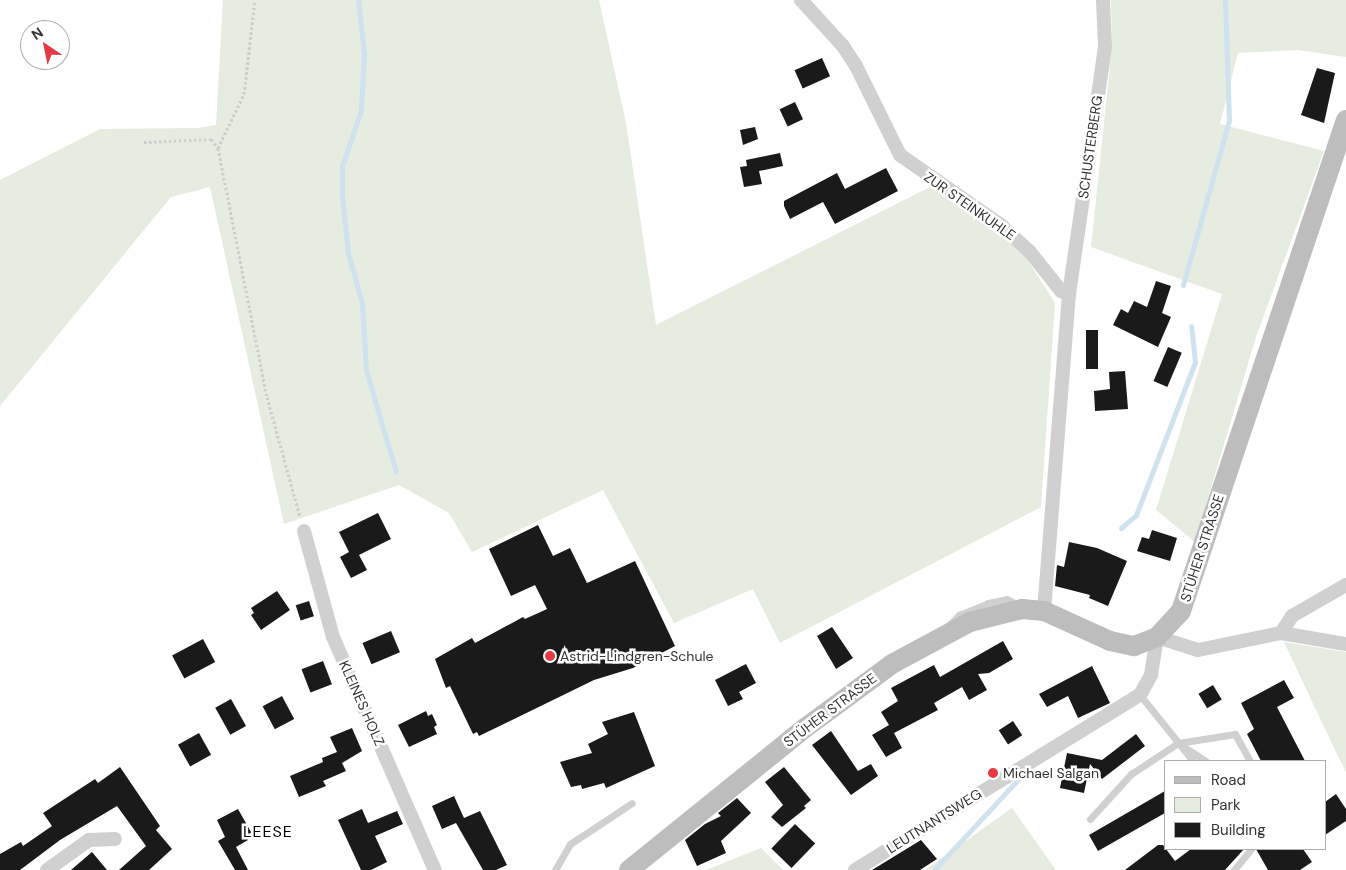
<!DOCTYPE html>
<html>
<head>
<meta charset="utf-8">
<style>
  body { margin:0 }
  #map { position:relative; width:1346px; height:870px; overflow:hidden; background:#fff; font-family:"DM Sans",sans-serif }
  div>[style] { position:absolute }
  .green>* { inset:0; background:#e6ecdf }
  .stream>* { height:5px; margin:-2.5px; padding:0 2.5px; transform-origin:2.5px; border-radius:2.5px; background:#cfe2ee }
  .building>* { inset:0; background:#1a1a1a; transform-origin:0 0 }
  .path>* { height:3px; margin-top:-1.5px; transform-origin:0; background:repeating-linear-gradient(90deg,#cdcdcd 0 2.5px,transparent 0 5px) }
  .lane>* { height:7px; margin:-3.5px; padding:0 3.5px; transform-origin:3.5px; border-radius:3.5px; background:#d0d0d0 }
  .street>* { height:14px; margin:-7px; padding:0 7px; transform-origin:7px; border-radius:7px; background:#d0d0d0 }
  .secondary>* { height:20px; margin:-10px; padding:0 10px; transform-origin:10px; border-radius:10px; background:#bdbdbd }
  .dots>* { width:14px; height:14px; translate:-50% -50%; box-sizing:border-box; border:2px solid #fff; border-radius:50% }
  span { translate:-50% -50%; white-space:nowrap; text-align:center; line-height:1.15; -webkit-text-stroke:5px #fff; paint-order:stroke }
  .street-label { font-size:14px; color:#333 }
  .poi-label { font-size:14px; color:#333 }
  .left { translate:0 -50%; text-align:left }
  .quarter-label { font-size:16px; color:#000; letter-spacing:1px }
  .legend { position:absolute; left:1164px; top:760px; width:162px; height:90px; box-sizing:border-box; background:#fff; border:1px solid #adadad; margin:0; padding:6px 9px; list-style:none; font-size:15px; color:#333 }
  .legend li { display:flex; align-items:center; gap:10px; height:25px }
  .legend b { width:25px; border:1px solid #adadad }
  .north { position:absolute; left:20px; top:20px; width:50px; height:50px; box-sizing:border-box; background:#fff; border:1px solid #adadad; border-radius:50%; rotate:326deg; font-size:14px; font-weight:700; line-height:20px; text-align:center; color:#333 }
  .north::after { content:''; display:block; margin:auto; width:18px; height:22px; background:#e63946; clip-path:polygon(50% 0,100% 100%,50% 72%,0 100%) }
</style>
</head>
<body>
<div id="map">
  <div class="green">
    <i style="clip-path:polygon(223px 0,599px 0,626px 123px,656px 325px,932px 186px,998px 231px,1025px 256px,1055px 303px,1041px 507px,780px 643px,753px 589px,674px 623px,603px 490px,472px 552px,449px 513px,399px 485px,284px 524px,210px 187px,171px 197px,0 406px,0 180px,100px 129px,197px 128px,216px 125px)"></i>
    <i style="clip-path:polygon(1111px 0,1346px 0,1346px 57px,1298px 50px,1238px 53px,1220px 124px,1324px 151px,1256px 337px,1195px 542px,1156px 510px,1222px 294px,1091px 247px,1112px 46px)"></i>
    <i style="clip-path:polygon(1284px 642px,1346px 652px,1346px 772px,1335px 750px)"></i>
    <i style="clip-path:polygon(1012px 808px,1056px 870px,925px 870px)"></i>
    <i style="clip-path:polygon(761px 848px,783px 870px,706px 870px)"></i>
  </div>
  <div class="stream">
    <i style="left:358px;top:0;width:53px;rotate:83.5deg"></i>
    <i style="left:364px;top:53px;width:57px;rotate:93deg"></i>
    <i style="left:361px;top:110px;width:59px;rotate:108.7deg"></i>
    <i style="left:342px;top:166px;width:30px;rotate:90deg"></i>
    <i style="left:342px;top:196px;width:57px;rotate:84deg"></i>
    <i style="left:348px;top:253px;width:52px;rotate:74.4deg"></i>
    <i style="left:362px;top:303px;width:67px;rotate:86.6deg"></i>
    <i style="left:366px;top:370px;width:106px;rotate:73.6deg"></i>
    <i style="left:1183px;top:285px;width:171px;rotate:-74.4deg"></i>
    <i style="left:1229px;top:120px;width:120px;rotate:-91.9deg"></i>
    <i style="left:1121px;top:528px;width:20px;rotate:-41deg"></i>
    <i style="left:1136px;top:515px;width:164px;rotate:-68.9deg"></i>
    <i style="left:1195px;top:362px;width:36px;rotate:-96deg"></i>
    <i style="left:934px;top:870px;width:135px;rotate:-47.1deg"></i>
  </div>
  <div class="building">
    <i style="left:822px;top:58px;width:20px;height:30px;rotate:66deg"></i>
    <i style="clip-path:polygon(1317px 68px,1335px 73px,1324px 123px,1301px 115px)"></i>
    <i style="left:795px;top:102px;width:19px;height:17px;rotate:65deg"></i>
    <i style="clip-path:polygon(755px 127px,758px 139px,743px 145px,740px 130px)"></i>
    <i style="clip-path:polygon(780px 153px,783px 166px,759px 171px,762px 184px,744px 187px,740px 167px,747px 166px,746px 160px)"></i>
    <i style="clip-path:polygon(886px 168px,898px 191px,835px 224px,823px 202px,790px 219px,784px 206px,784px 201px,837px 173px,845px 189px)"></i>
    <i style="clip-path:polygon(1156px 281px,1171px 286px,1162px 313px,1171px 317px,1158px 347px,1113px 325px,1121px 309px,1128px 313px,1134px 301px,1147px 307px)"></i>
    <i style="left:1086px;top:330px;width:12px;height:39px"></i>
    <i style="left:1168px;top:347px;width:15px;height:37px;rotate:23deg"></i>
    <i style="clip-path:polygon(1125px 371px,1128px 409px,1095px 411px,1094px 391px,1110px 389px,1109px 372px)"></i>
    <i style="clip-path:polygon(378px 513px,391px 539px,359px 555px,367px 570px,351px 578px,340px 557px,349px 552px,339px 532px)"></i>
    <i style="clip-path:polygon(538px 525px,553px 556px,570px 548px,587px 583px,635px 561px,675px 646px,633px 668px,594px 680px,479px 736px,477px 732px,473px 734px,450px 686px,446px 688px,435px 659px,472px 638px,475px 643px,523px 617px,525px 619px,547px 609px,535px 585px,511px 596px,489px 549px)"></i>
    <i style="clip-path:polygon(1152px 530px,1177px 538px,1170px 561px,1137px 551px,1142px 537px,1149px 539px)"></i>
    <i style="clip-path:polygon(1069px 542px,1097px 548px,1127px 561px,1108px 606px,1089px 598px,1090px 595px,1055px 586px,1057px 565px,1064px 567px)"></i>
    <i style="clip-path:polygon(277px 591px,290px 610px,261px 630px,251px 615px,254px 613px,251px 608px)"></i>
    <i style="left:309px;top:601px;width:16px;height:14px;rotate:72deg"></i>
    <i style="clip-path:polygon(832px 627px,853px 658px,836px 669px,817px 636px)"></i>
    <i style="left:391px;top:631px;width:23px;height:31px;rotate:67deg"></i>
    <i style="left:203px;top:639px;width:26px;height:35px;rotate:62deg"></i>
    <i style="clip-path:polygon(1003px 641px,1013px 659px,989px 673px,978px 674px,987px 690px,969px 700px,962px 687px,934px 703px,938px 710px,894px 733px,902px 748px,886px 757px,872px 735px,889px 725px,881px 712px,898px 701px,891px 688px,934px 665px,940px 677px)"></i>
    <i style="left:323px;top:661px;width:25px;height:23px;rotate:69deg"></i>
    <i style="clip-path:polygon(746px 664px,756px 683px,739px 692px,743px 699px,728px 706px,715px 680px)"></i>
    <i style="clip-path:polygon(1092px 666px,1110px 703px,1078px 718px,1068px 696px,1047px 707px,1039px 694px)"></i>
    <i style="clip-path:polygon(1284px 680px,1294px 698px,1277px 707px,1305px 761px,1261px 761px,1247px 734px,1254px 729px,1241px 703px)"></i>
    <i style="left:1213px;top:685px;width:17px;height:17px;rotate:59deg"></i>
    <i style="left:282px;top:696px;width:26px;height:22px;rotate:62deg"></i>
    <i style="left:231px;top:699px;width:31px;height:18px;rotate:61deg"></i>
    <i style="clip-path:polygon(426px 711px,428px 716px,432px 714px,437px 725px,434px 727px,437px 734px,409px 747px,398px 725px)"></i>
    <i style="clip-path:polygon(634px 712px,655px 766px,606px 788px,604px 783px,582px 789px,581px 785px,571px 787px,560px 762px,592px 753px,588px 744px,608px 734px,602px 722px)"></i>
    <i style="left:1013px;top:721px;width:17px;height:17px;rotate:57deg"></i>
    <i style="clip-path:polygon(352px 728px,362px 751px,342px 763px,346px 771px,323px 781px,326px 786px,299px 797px,290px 776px,323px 762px,322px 758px,337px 752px,330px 737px)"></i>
    <i style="clip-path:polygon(831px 731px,858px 771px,871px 764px,878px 776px,851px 795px,812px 745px)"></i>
    <i style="left:199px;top:733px;width:25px;height:24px;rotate:61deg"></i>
    <i style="clip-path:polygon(1136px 734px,1145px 746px,1102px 779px,1090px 764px,1084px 793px,1060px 788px,1067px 753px,1102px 760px)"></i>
    <i style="clip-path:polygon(120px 767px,160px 826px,156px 830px,172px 849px,149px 870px,119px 870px,146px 846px,117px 806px,60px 840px,20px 870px,0 870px,0 854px,21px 842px,23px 846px,52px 826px,43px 813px,95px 779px,98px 783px)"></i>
    <i style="clip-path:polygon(784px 767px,811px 800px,804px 806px,806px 808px,782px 827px,771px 817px,783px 805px,765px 782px)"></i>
    <i style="clip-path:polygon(1165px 791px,1165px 813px,1098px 851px,1089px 835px)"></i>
    <i style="clip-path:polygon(1336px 794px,1346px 809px,1346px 821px,1325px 835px,1325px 802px)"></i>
    <i style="clip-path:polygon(454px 796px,464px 818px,480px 811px,507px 865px,496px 870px,483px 870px,456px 823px,442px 829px,432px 806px)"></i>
    <i style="clip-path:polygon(737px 798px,751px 813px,721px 841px,726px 853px,697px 866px,685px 840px,705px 824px,721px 816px,718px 813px)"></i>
    <i style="clip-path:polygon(238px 809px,251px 832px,248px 840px,236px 847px,248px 870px,235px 870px,218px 841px,225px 837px,217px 820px)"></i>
    <i style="clip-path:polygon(362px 809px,368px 823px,397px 811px,403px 824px,375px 836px,387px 862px,371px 870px,361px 870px,338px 820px)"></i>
    <i style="left:795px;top:824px;width:28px;height:34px;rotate:44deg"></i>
    <i style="clip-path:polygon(921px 840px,937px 859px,920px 870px,872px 870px)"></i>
    <i style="clip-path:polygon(1158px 845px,1163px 845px,1175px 861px,1191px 849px,1244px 849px,1225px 870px,1125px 870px)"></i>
    <i style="clip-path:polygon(1256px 849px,1303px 849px,1312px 862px,1300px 870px,1268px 870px)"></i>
    <i style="clip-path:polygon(92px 852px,107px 870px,71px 870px)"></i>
  </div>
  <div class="path">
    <i style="left:144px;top:142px;width:67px;rotate:-2.6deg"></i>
    <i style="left:211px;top:139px;width:11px;rotate:52deg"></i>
    <i style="left:218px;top:148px;width:254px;rotate:78.9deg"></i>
    <i style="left:267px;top:397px;width:124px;rotate:74.6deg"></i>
    <i style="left:218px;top:148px;width:60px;rotate:-64.3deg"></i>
    <i style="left:244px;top:94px;width:95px;rotate:-83.3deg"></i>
  </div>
  <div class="lane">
    <i style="left:948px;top:626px;width:16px;rotate:-45deg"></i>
    <i style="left:959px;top:615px;width:31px;rotate:-22deg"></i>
    <i style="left:988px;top:603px;width:19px;rotate:-12deg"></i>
    <i style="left:1007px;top:599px;width:13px;rotate:29deg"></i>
    <i style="left:1140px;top:695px;width:85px;rotate:51.2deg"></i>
    <i style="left:1178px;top:743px;width:58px;rotate:-9deg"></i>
    <i style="left:1235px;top:734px;width:31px;rotate:61deg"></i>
    <i style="left:1090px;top:819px;width:61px;rotate:-47.7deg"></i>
    <i style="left:1131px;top:774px;width:56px;rotate:-33.4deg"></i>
    <i style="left:1178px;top:743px;width:33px;rotate:33deg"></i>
    <i style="left:555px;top:870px;width:30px;rotate:-60deg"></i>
    <i style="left:570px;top:844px;width:74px;rotate:-33.5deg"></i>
    <i style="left:1234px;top:870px;width:27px;rotate:-51deg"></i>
  </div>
  <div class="street">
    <i style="left:801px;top:0;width:62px;rotate:47.6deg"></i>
    <i style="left:843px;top:46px;width:24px;rotate:57deg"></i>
    <i style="left:856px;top:66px;width:99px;rotate:63.7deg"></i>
    <i style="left:900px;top:155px;width:124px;rotate:34.8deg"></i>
    <i style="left:1002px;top:226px;width:38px;rotate:43deg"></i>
    <i style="left:1030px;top:252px;width:50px;rotate:51.5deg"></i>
    <i style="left:1061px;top:291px;width:9px;rotate:21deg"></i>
    <i style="left:304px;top:531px;width:110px;rotate:74.7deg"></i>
    <i style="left:333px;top:637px;width:254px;rotate:66.4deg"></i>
    <i style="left:1044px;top:611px;width:318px;rotate:-85.5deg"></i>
    <i style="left:1069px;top:294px;width:251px;rotate:-81.7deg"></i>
    <i style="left:1105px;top:46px;width:46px;rotate:-92.5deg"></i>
    <i style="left:1281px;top:633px;width:20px;rotate:-57deg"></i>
    <i style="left:1292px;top:616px;width:62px;rotate:-29.9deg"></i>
    <i style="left:47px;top:870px;width:52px;rotate:-35.5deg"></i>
    <i style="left:89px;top:840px;width:26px;rotate:-2deg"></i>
    <i style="left:855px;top:870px;width:334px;rotate:-31.6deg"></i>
    <i style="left:1140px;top:695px;width:23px;rotate:-61deg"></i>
    <i style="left:1151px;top:675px;width:38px;rotate:-81deg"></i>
    <i style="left:1157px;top:637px;width:43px;rotate:17.6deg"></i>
    <i style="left:1198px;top:650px;width:85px;rotate:-11.6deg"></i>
    <i style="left:1281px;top:633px;width:66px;rotate:9.6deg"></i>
  </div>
  <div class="secondary">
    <i style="left:629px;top:870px;width:226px;rotate:-38.9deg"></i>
    <i style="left:805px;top:728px;width:108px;rotate:-36.3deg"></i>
    <i style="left:892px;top:664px;width:89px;rotate:-28.3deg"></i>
    <i style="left:970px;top:622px;width:54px;rotate:-14deg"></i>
    <i style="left:1022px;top:609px;width:22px;rotate:5deg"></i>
    <i style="left:1044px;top:611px;width:72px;rotate:24.4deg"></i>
    <i style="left:1110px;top:641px;width:25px;rotate:12deg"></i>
    <i style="left:1134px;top:646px;width:25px;rotate:-21deg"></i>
    <i style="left:1157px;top:637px;width:35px;rotate:-47deg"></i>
    <i style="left:1181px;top:611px;width:518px;rotate:-71.43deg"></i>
  </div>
  <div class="dots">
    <i style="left:550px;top:656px;background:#e63946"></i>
    <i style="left:993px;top:773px;background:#e63946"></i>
  </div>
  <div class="street-label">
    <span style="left:1090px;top:147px;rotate:-82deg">SCHUSTERBERG</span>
    <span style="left:970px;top:206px;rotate:35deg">ZUR STEINKUHLE</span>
    <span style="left:1202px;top:548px;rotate:-72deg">STÜHER STRASSE</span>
    <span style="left:362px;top:703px;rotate:66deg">KLEINES HOLZ</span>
    <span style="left:830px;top:710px;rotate:-37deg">STÜHER STRASSE</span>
    <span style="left:934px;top:821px;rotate:-32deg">LEUTNANTSWEG</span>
  </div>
  <div class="poi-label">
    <span class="left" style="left:560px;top:656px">Astrid-Lindgren-Schule</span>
    <span class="left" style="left:1003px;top:773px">Michael Salgan</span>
  </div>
  <div class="quarter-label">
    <span style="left:268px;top:832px">LEESE</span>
  </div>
  <ul class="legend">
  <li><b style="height:6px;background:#bdbdbd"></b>Road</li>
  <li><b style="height:14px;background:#e6ecdf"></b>Park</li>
  <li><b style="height:14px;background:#1a1a1a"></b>Building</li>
  </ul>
  <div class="north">N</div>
</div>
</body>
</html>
